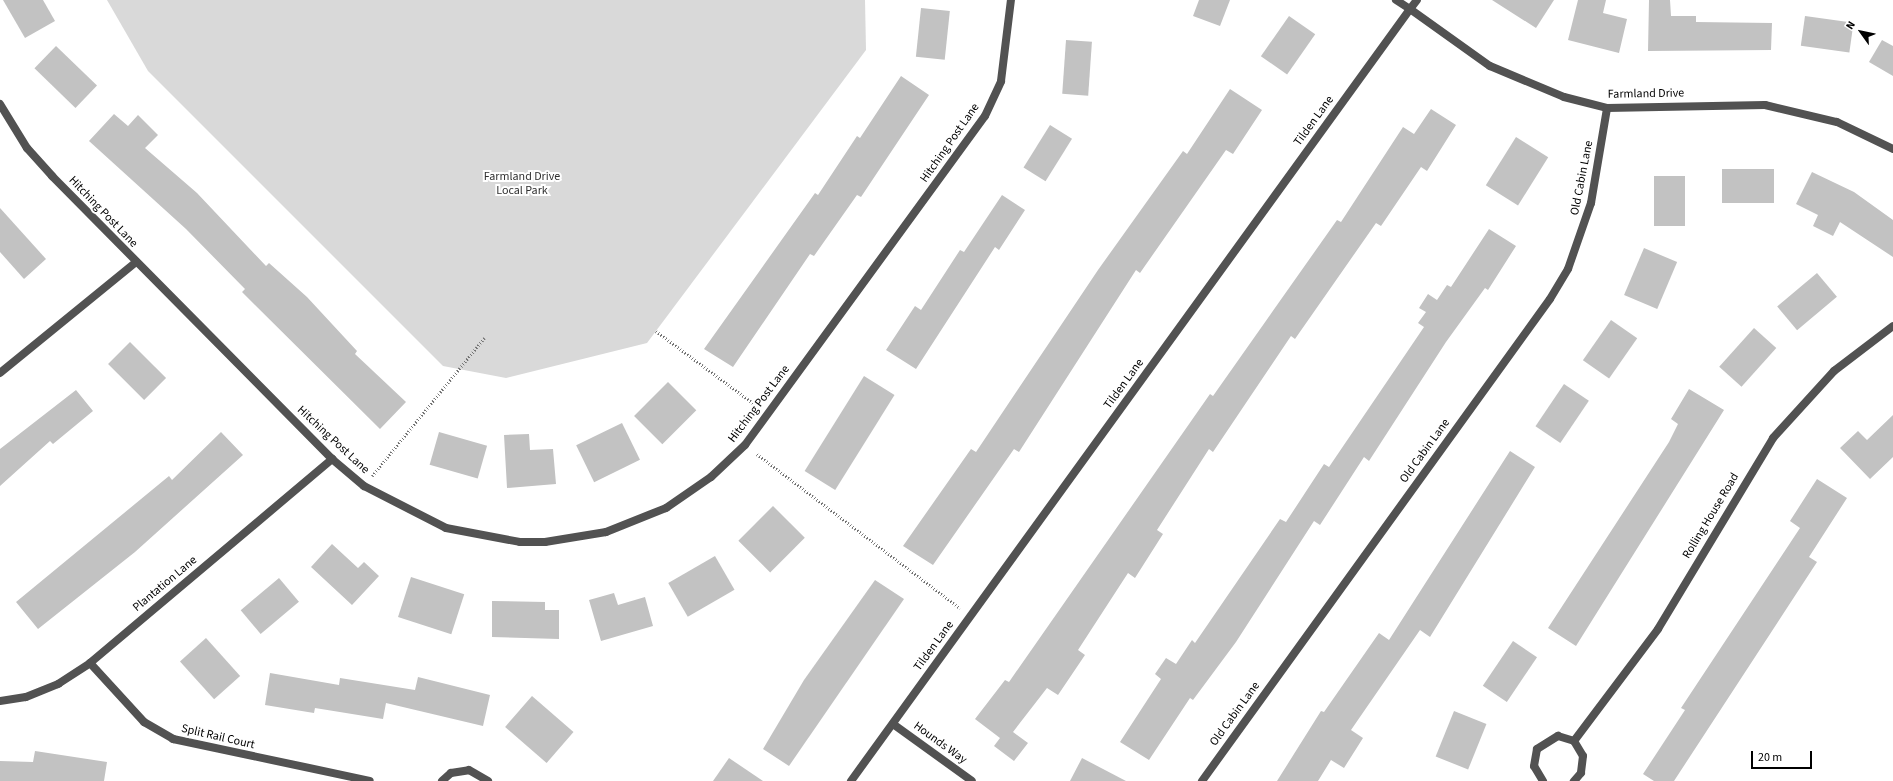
<!DOCTYPE html>
<html>
<head>
<meta charset="utf-8">
<style>
  body { margin:0 }
  #map { position:relative; width:1893px; height:781px; overflow:hidden; background:#fff; font-family:"Source Sans 3",sans-serif }
  div>[style] { position:absolute }
  .green>* { inset:0; background:#d9d9d9 }
  .building>* { inset:0; background:#c2c2c2; transform-origin:0 0 }
  .path>* { height:2.5px; margin-top:-1.25px; transform-origin:0; background:repeating-linear-gradient(90deg,#747474 0 1px,transparent 0 3px) }
  .minor>* { height:8px; margin:-4px; padding:0 4px; transform-origin:4px; border-radius:4px; background:#525252 }
  .tertiary>* { height:8px; margin:-4px; padding:0 4px; transform-origin:4px; border-radius:4px; background:#525252 }
  span { translate:-50% -50%; white-space:nowrap; text-align:center; line-height:1.15; -webkit-text-stroke:4px #fff; paint-order:stroke }
  .street-label { font-size:12px; color:#000 }
  .park-label { font-size:12px; color:#303030 }
  .north { position:absolute; left:1841px; top:12px; width:40px; height:40px; -webkit-text-stroke:3px #fff; paint-order:stroke; rotate:303deg; font-size:11px; font-weight:700; line-height:16px; text-align:center; color:#000 }
  .north::after { content:''; display:block; margin:auto; width:14px; height:18px; background:#000; clip-path:polygon(50% 0,100% 100%,50% 72%,0 100%) }
  .scale { position:absolute; left:1751px; top:751px; width:61px; height:18px; box-sizing:border-box; border:2px solid #000; border-top:0; padding-left:5px; font-size:12px; line-height:14px; white-space:nowrap; color:#000; -webkit-text-stroke:3px #fff; paint-order:stroke }
</style>
</head>
<body>
<div id="map">
  <div class="green">
    <i style="clip-path:polygon(107px 0,865px 0,866px 50px,647px 343px,506px 378px,443px 366px,148px 71px)"></i>
  </div>
  <div class="building">
    <i style="clip-path:polygon(3px 0,43px 0,55px 21px,25px 38px)"></i>
    <i style="clip-path:polygon(1199px 0,1230px 0,1220px 26px,1193px 16px)"></i>
    <i style="clip-path:polygon(1492px 0,1554px 0,1536px 28px)"></i>
    <i style="clip-path:polygon(1578px 0,1606px 0,1603px 13px,1627px 19px,1619px 53px,1568px 40px)"></i>
    <i style="clip-path:polygon(1649px 0,1670px 0,1671px 16px,1696px 16px,1696px 22px,1772px 23px,1771px 50px,1648px 51px)"></i>
    <i style="left:921px;top:8px;width:29px;height:49px;rotate:6deg"></i>
    <i style="left:1289px;top:16px;width:32px;height:49px;rotate:35deg"></i>
    <i style="left:1805px;top:16px;width:49px;height:30px;rotate:8deg"></i>
    <i style="left:1066px;top:40px;width:26px;height:54px;rotate:4deg"></i>
    <i style="clip-path:polygon(1882px 40px,1893px 46px,1893px 76px,1869px 62px)"></i>
    <i style="left:56px;top:46px;width:57px;height:31px;rotate:44deg"></i>
    <i style="clip-path:polygon(901px 76px,929px 95px,861px 197px,857px 195px,814px 256px,810px 254px,733px 367px,704px 349px,815px 193px,818px 195px,857px 136px,860px 138px)"></i>
    <i style="clip-path:polygon(1230px 89px,1262px 110px,1233px 154px,1226px 150px,1140px 273px,1136px 270px,1019px 452px,1014px 449px,933px 565px,903px 546px,971px 449px,976px 452px,1098px 270px,1183px 151px,1187px 154px)"></i>
    <i style="clip-path:polygon(1431px 109px,1456px 125px,1427px 171px,1421px 167px,1381px 226px,1376px 223px,1295px 339px,1291px 336px,1213px 452px,1209px 449px,1157px 530px,1163px 534px,1135px 578px,1128px 573px,1078px 650px,1085px 655px,1058px 695px,1047px 688px,1013px 732px,1028px 743px,1014px 761px,994px 746px,1000px 738px,975px 719px,1005px 680px,1009px 682px,1210px 394px,1213px 396px,1337px 220px,1341px 222px,1403px 127px,1414px 134px)"></i>
    <i style="clip-path:polygon(114px 114px,128px 126px,138px 115px,158px 135px,145px 148px,197px 193px,266px 266px,269px 263px,307px 297px,357px 351px,355px 354px,406px 402px,380px 429px,242px 292px,245px 289px,186px 229px,89px 141px)"></i>
    <i style="left:1050px;top:125px;width:26px;height:50px;rotate:32deg"></i>
    <i style="left:1516px;top:137px;width:38px;height:57px;rotate:32deg"></i>
    <i style="left:1722px;top:169px;width:52px;height:34px"></i>
    <i style="clip-path:polygon(1812px 172px,1854px 192px,1893px 220px,1893px 257px,1840px 222px,1833px 236px,1813px 226px,1818px 215px,1796px 204px)"></i>
    <i style="left:1654px;top:176px;width:31px;height:50px"></i>
    <i style="clip-path:polygon(1002px 195px,1025px 210px,999px 250px,995px 247px,916px 369px,886px 350px,915px 306px,921px 310px,960px 250px,964px 252px)"></i>
    <i style="clip-path:polygon(0 208px,46px 259px,24px 279px,0 252px)"></i>
    <i style="clip-path:polygon(1489px 229px,1516px 246px,1488px 290px,1485px 288px,1446px 342px,1369px 461px,1364px 457px,1320px 525px,1314px 521px,1236px 642px,1193px 700px,1190px 698px,1149px 760px,1120px 742px,1161px 679px,1155px 674px,1166px 658px,1176px 664px,1192px 640px,1195px 643px,1280px 519px,1286px 522px,1324px 464px,1329px 467px,1424px 327px,1418px 323px,1426px 312px,1419px 308px,1428px 294px,1437px 300px,1447px 285px,1451px 287px)"></i>
    <i style="left:1644px;top:248px;width:36px;height:51px;rotate:23deg"></i>
    <i style="left:1817px;top:273px;width:31px;height:52px;rotate:50deg"></i>
    <i style="left:1611px;top:320px;width:32px;height:49px;rotate:35deg"></i>
    <i style="left:1754px;top:328px;width:30px;height:52px;rotate:42deg"></i>
    <i style="left:130px;top:342px;width:51px;height:31px;rotate:45deg"></i>
    <i style="left:864px;top:376px;width:36px;height:112px;rotate:32deg"></i>
    <i style="left:668px;top:382px;width:40px;height:48px;rotate:45deg"></i>
    <i style="left:1564px;top:384px;width:30px;height:51px;rotate:34deg"></i>
    <i style="clip-path:polygon(1689px 389px,1724px 410px,1576px 646px,1548px 628px,1669px 442px,1678px 424px,1671px 419px)"></i>
    <i style="clip-path:polygon(76px 390px,93px 411px,53px 444px,50px 441px,0 486px,0 449px)"></i>
    <i style="clip-path:polygon(1893px 415px,1893px 457px,1870px 479px,1840px 448px,1858px 431px,1867px 440px)"></i>
    <i style="left:622px;top:423px;width:41px;height:51px;rotate:64deg"></i>
    <i style="clip-path:polygon(221px 432px,243px 455px,135px 552px,38px 629px,16px 602px,169px 476px,172px 480px)"></i>
    <i style="left:439px;top:432px;width:50px;height:34px;rotate:16deg"></i>
    <i style="clip-path:polygon(529px 434px,530px 450px,553px 449px,556px 484px,507px 488px,504px 435px)"></i>
    <i style="clip-path:polygon(1510px 451px,1535px 467px,1430px 637px,1420px 630px,1351px 730px,1363px 738px,1344px 768px,1331px 760px,1318px 781px,1277px 781px,1321px 711px,1324px 712px,1379px 633px,1389px 640px)"></i>
    <i style="clip-path:polygon(1817px 479px,1847px 498px,1809px 557px,1817px 562px,1674px 781px,1654px 781px,1643px 774px,1685px 710px,1681px 708px,1800px 528px,1790px 521px)"></i>
    <i style="left:773px;top:506px;width:45px;height:49px;rotate:45deg"></i>
    <i style="clip-path:polygon(332px 544px,358px 568px,364px 562px,379px 576px,352px 605px,311px 567px)"></i>
    <i style="left:715px;top:556px;width:39px;height:54px;rotate:60deg"></i>
    <i style="left:411px;top:577px;width:56px;height:42px;rotate:18deg"></i>
    <i style="left:279px;top:578px;width:31px;height:50px;rotate:50deg"></i>
    <i style="clip-path:polygon(875px 580px,904px 599px,789px 766px,763px 749px,804px 680px)"></i>
    <i style="clip-path:polygon(614px 593px,618px 605px,645px 597px,653px 626px,601px 641px,589px 600px)"></i>
    <i style="clip-path:polygon(492px 601px,545px 602px,545px 610px,559px 610px,559px 639px,492px 637px)"></i>
    <i style="left:206px;top:638px;width:51px;height:35px;rotate:48deg"></i>
    <i style="left:1513px;top:641px;width:29px;height:54px;rotate:34deg"></i>
    <i style="clip-path:polygon(270px 673px,339px 685px,340px 678px,415px 690px,418px 677px,490px 695px,483px 726px,386px 703px,383px 719px,315px 708px,314px 713px,265px 705px)"></i>
    <i style="left:532px;top:696px;width:55px;height:41px;rotate:41deg"></i>
    <i style="left:1454px;top:711px;width:35px;height:49px;rotate:22deg"></i>
    <i style="clip-path:polygon(35px 751px,107px 762px,104px 781px,0 781px,0 761px,33px 762px)"></i>
    <i style="clip-path:polygon(729px 758px,763px 781px,713px 781px)"></i>
    <i style="clip-path:polygon(1082px 758px,1126px 781px,1070px 781px)"></i>
  </div>
  <div class="path">
    <i style="left:656px;top:331px;width:126px;rotate:36.6deg"></i>
    <i style="left:757px;top:454px;width:255px;rotate:37.2deg"></i>
    <i style="left:372px;top:476px;width:178px;rotate:-50.9deg"></i>
  </div>
  <div class="minor">
    <i style="left:0;top:104px;width:52px;rotate:58.5deg"></i>
    <i style="left:27px;top:148px;width:38px;rotate:48deg"></i>
    <i style="left:52px;top:176px;width:398px;rotate:45.3deg"></i>
    <i style="left:332px;top:459px;width:42px;rotate:40.2deg"></i>
    <i style="left:364px;top:486px;width:92px;rotate:27.1deg"></i>
    <i style="left:446px;top:528px;width:75px;rotate:10.7deg"></i>
    <i style="left:520px;top:542px;width:25px"></i>
    <i style="left:545px;top:542px;width:62px;rotate:-9.3deg"></i>
    <i style="left:606px;top:532px;width:65px;rotate:-21.8deg"></i>
    <i style="left:666px;top:508px;width:55px;rotate:-34.6deg"></i>
    <i style="left:711px;top:477px;width:47px;rotate:-43.3deg"></i>
    <i style="left:745px;top:445px;width:407px;rotate:-53.9deg"></i>
    <i style="left:985px;top:116px;width:38px;rotate:-65deg"></i>
    <i style="left:1001px;top:81px;width:82px;rotate:-83deg"></i>
    <i style="left:0;top:373px;width:176px;rotate:-39.2deg"></i>
    <i style="left:90px;top:663px;width:80px;rotate:47.5deg"></i>
    <i style="left:144px;top:722px;width:34px;rotate:30deg"></i>
    <i style="left:173px;top:739px;width:201px;rotate:12deg"></i>
    <i style="left:0;top:701px;width:26px;rotate:-9deg"></i>
    <i style="left:26px;top:697px;width:35px;rotate:-22deg"></i>
    <i style="left:58px;top:684px;width:38px;rotate:-33deg"></i>
    <i style="left:90px;top:663px;width:317px;rotate:-40.1deg"></i>
    <i style="left:893px;top:724px;width:97px;rotate:35.8deg"></i>
    <i style="left:1574px;top:741px;width:140px;rotate:-53.1deg"></i>
    <i style="left:1658px;top:629px;width:223px;rotate:-58.9deg"></i>
    <i style="left:1773px;top:438px;width:91px;rotate:-47.7deg"></i>
    <i style="left:1834px;top:371px;width:74px;rotate:-37.3deg"></i>
    <i style="left:442px;top:781px;width:12px;rotate:-42deg"></i>
    <i style="left:451px;top:773px;width:18px;rotate:-9deg"></i>
    <i style="left:469px;top:770px;width:22px;rotate:30deg"></i>
    <i style="left:851px;top:781px;width:953px;rotate:-54.09deg"></i>
    <i style="left:1410px;top:9px;width:98px;rotate:35.5deg"></i>
    <i style="left:1490px;top:66px;width:80px;rotate:22.7deg"></i>
    <i style="left:1564px;top:97px;width:44px;rotate:14.3deg"></i>
    <i style="left:1607px;top:108px;width:158px;rotate:-1.1deg"></i>
    <i style="left:1765px;top:105px;width:74px;rotate:13.3deg"></i>
    <i style="left:1837px;top:122px;width:62px;rotate:25.7deg"></i>
    <i style="left:1202px;top:781px;width:594px;rotate:-54.17deg"></i>
    <i style="left:1550px;top:299px;width:35px;rotate:-59deg"></i>
    <i style="left:1568px;top:269px;width:70px;rotate:-70.8deg"></i>
    <i style="left:1591px;top:203px;width:96px;rotate:-80.4deg"></i>
    <i style="left:1543px;top:781px;width:17px;rotate:-121deg"></i>
    <i style="left:1534px;top:766px;width:17px;rotate:-80deg"></i>
    <i style="left:1537px;top:749px;width:25px;rotate:-32deg"></i>
    <i style="left:1558px;top:736px;width:17px;rotate:17deg"></i>
    <i style="left:1574px;top:741px;width:17px;rotate:59deg"></i>
    <i style="left:1583px;top:756px;width:17px;rotate:97deg"></i>
    <i style="left:1581px;top:773px;width:11px;rotate:131deg"></i>
  </div>
  <div class="tertiary">
    <i style="left:1396px;top:0;width:17px;rotate:33deg"></i>
    <i style="left:1410px;top:9px;width:11px;rotate:-52deg"></i>
  </div>
  <div class="street-label">
    <span style="left:1646px;top:94px;rotate:-1deg">Farmland Drive</span>
    <span style="left:1314px;top:121px;rotate:-54deg">Tilden Lane</span>
    <span style="left:950px;top:143px;rotate:-55deg">Hitching Post Lane</span>
    <span style="left:1582px;top:178px;rotate:-79deg">Old Cabin Lane</span>
    <span style="left:103px;top:212px;rotate:46deg">Hitching Post Lane</span>
    <span style="left:1124px;top:384px;rotate:-54deg">Tilden Lane</span>
    <span style="left:759px;top:404px;rotate:-53deg">Hitching Post Lane</span>
    <span style="left:333px;top:440px;rotate:43deg">Hitching Post Lane</span>
    <span style="left:1425px;top:451px;rotate:-54deg">Old Cabin Lane</span>
    <span style="left:1711px;top:516px;rotate:-59deg">Rolling House Road</span>
    <span style="left:165px;top:584px;rotate:-40deg">Plantation Lane</span>
    <span style="left:934px;top:646px;rotate:-54deg">Tilden Lane</span>
    <span style="left:1235px;top:714px;rotate:-54deg">Old Cabin Lane</span>
    <span style="left:218px;top:737px;rotate:13deg">Split Rail Court</span>
    <span style="left:940px;top:743px;rotate:36deg">Hounds Way</span>
  </div>
  <div class="park-label">
    <span style="left:522px;top:184px">Farmland Drive<br>Local Park</span>
  </div>
  <div class="north">N</div>
  <div class="scale">20 m</div>
</div>
</body>
</html>
